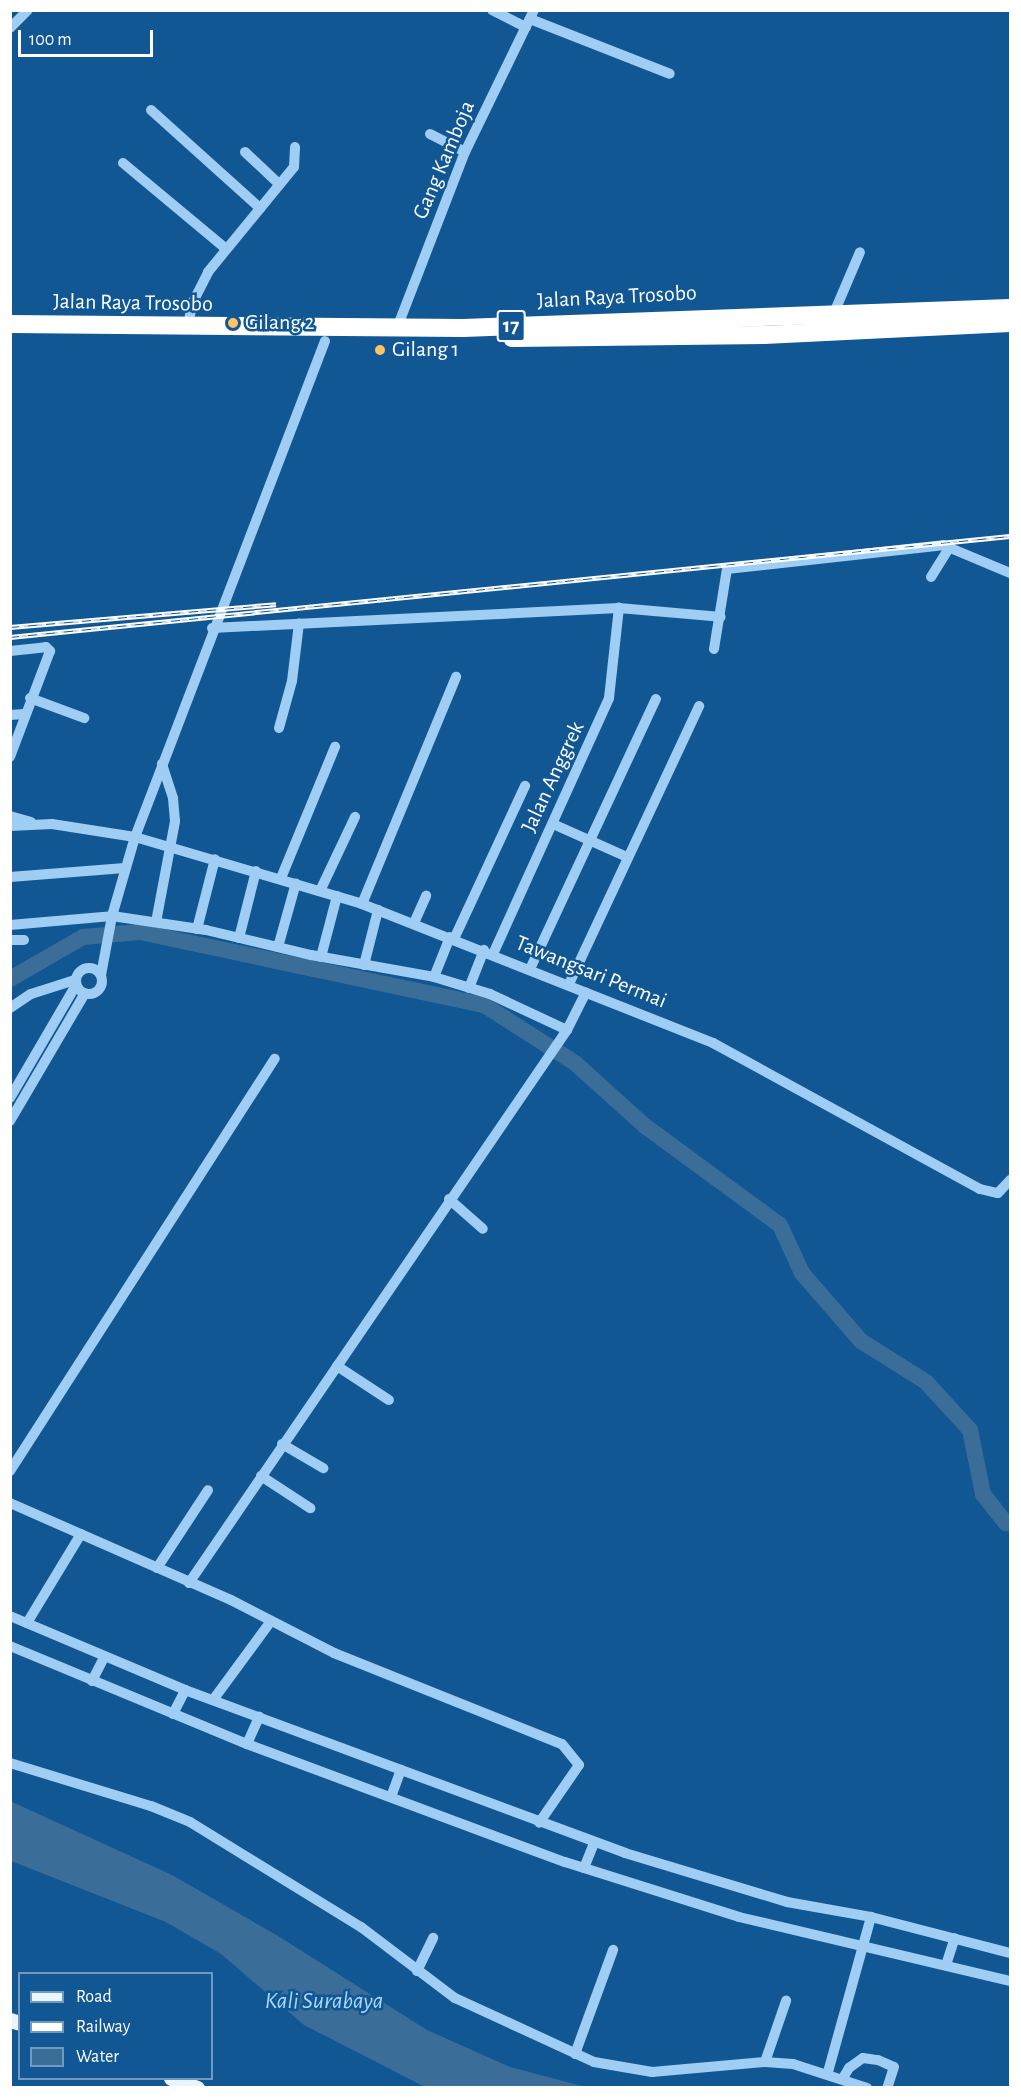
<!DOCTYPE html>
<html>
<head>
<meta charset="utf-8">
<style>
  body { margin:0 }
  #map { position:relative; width:1021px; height:2098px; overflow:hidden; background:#115794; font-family:"Alegreya Sans",sans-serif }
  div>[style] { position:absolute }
  .water>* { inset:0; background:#3b6d99 }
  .river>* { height:16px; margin:-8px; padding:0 8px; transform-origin:8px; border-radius:8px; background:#3b6d99 }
  .minor>* { height:10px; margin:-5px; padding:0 5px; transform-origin:5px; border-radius:5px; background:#9fcdf3 }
  .minor>.ring { margin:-5px; padding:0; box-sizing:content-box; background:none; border:10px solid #9fcdf3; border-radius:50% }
  .major>* { height:15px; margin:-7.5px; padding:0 7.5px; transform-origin:7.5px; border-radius:7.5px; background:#ebf5ff }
  .highway>* { height:18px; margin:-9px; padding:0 9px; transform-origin:9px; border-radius:9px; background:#fff }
  .rail>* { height:5px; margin-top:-2.5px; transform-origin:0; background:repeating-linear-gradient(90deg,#115794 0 9px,#fff 0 18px); box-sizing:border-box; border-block:2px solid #fff }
  .dots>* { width:16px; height:16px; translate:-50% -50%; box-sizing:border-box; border:3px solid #115794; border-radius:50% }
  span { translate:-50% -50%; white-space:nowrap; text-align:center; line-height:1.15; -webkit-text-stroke:5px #115794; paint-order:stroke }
  .shield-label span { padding:2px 4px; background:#115794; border:2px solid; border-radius:4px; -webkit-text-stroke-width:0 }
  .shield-label { font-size:21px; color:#fff; font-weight:700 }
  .street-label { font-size:22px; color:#fff }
  .poi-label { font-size:22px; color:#fff }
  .left { translate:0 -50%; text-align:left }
  .water-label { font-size:24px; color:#acd7fa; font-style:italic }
  .frame { position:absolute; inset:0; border:12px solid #fff; pointer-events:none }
  .legend { position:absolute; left:18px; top:1972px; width:195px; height:108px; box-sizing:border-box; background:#115794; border:2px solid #709abf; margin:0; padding:8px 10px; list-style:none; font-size:18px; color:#fff }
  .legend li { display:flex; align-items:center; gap:12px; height:30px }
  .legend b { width:30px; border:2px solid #709abf }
  .scale { position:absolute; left:18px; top:30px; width:135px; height:27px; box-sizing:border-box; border:3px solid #fff; border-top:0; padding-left:8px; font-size:18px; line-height:21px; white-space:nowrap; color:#fff; -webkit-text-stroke:4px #115794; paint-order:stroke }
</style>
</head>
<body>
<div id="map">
  <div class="water">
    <i style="clip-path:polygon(10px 1801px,172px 1875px,278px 1936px,427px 2030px,510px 2067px,586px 2087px,425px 2087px,304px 2025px,221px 1954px,166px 1922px,11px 1861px)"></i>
  </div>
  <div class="river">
    <i style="left:10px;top:979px;width:84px;rotate:-29.9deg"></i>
    <i style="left:83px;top:937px;width:57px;rotate:-5deg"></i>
    <i style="left:140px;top:932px;width:352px;rotate:12deg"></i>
    <i style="left:484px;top:1005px;width:108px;rotate:32.5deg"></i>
    <i style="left:575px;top:1063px;width:94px;rotate:42deg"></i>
    <i style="left:645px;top:1126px;width:167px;rotate:36.3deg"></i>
    <i style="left:780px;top:1225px;width:53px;rotate:65.4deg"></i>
    <i style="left:802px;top:1273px;width:90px;rotate:49.1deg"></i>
    <i style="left:861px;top:1341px;width:77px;rotate:32.2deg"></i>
    <i style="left:926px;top:1382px;width:65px;rotate:47.5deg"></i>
    <i style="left:970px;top:1430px;width:65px;rotate:78.5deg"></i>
    <i style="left:983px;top:1494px;width:37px;rotate:52deg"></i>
    <i style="left:1006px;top:1523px;width:4px"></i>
  </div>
  <div class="minor">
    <i style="left:492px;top:10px;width:38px;rotate:27deg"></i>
    <i style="left:530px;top:19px;width:150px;rotate:21.4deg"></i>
    <i style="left:10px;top:28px;width:25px;rotate:-45deg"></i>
    <i style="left:151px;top:110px;width:147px;rotate:42deg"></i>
    <i style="left:430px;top:134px;width:39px;rotate:27deg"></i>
    <i style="left:245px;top:152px;width:45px;rotate:43.2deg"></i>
    <i style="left:123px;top:163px;width:133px;rotate:39.8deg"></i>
    <i style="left:834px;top:313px;width:66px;rotate:-66.9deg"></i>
    <i style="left:187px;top:328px;width:27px;rotate:-77deg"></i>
    <i style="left:193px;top:302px;width:34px;rotate:-63deg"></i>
    <i style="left:208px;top:272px;width:136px;rotate:-50.7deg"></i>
    <i style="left:294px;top:167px;width:20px;rotate:-87deg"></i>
    <i style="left:397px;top:328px;width:189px;rotate:-68.9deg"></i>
    <i style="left:465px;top:152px;width:158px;rotate:-64.1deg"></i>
    <i style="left:931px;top:577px;width:36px;rotate:-58deg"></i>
    <i style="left:212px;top:628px;width:407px;rotate:-2.8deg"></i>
    <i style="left:619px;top:608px;width:102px;rotate:5deg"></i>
    <i style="left:714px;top:649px;width:81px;rotate:-80.8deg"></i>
    <i style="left:727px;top:569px;width:217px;rotate:-6.3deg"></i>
    <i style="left:943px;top:545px;width:73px;rotate:22.7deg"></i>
    <i style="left:10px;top:651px;width:36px;rotate:-6deg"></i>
    <i style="left:46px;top:647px;width:6px;rotate:45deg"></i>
    <i style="left:50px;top:651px;width:113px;rotate:110.7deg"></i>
    <i style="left:30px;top:698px;width:58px;rotate:20.3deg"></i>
    <i style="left:10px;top:715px;width:14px;rotate:-4deg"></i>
    <i style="left:279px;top:728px;width:49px;rotate:-74.5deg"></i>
    <i style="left:292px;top:681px;width:58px;rotate:-83.1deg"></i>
    <i style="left:10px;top:816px;width:22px;rotate:16deg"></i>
    <i style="left:553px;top:824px;width:81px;rotate:24deg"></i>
    <i style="left:10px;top:826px;width:42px;rotate:-2.7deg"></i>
    <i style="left:52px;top:824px;width:84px;rotate:8.9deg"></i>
    <i style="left:135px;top:837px;width:237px;rotate:16.4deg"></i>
    <i style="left:362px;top:904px;width:378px;rotate:21.6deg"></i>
    <i style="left:713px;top:1043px;width:304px;rotate:28.7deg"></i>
    <i style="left:980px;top:1189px;width:18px;rotate:13deg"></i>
    <i style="left:998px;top:1193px;width:18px;rotate:-47deg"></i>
    <i style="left:10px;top:877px;width:115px;rotate:-4.5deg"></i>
    <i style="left:281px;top:878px;width:142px;rotate:-67.6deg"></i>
    <i style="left:320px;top:891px;width:82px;rotate:-64.7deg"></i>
    <i style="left:362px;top:904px;width:246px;rotate:-67.5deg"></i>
    <i style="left:156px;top:922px;width:103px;rotate:-79.3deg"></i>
    <i style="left:175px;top:821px;width:23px;rotate:-95deg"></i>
    <i style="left:173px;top:798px;width:36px;rotate:-108deg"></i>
    <i style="left:414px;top:923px;width:30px;rotate:-66deg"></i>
    <i style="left:10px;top:925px;width:102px;rotate:-5deg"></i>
    <i style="left:112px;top:916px;width:95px;rotate:8.5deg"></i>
    <i style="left:206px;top:930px;width:108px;rotate:13.4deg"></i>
    <i style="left:311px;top:955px;width:125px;rotate:10.1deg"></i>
    <i style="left:434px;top:977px;width:59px;rotate:16.9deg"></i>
    <i style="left:490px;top:994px;width:85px;rotate:25.1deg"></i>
    <i style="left:567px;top:1030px;width:42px;rotate:-63.4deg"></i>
    <i style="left:197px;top:929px;width:72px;rotate:-75.6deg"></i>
    <i style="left:239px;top:938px;width:69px;rotate:-75.8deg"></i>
    <i style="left:454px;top:939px;width:169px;rotate:-65.1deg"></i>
    <i style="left:10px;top:940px;width:14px"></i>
    <i style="left:278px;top:947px;width:66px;rotate:-74.3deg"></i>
    <i style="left:493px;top:954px;width:281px;rotate:-65.6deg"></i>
    <i style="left:609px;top:698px;width:91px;rotate:-83.7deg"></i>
    <i style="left:321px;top:957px;width:63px;rotate:-75.3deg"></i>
    <i style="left:364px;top:965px;width:57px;rotate:-75.7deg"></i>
    <i class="ring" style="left:76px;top:968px;width:16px;height:16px"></i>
    <i style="left:530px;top:969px;width:298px;rotate:-65deg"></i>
    <i style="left:101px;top:975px;width:60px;rotate:-79.4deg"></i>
    <i style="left:112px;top:916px;width:82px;rotate:-73.8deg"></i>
    <i style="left:135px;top:837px;width:531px;rotate:-69.04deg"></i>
    <i style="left:434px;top:977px;width:43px;rotate:-68.2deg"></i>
    <i style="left:569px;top:984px;width:307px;rotate:-64.9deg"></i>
    <i style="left:469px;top:988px;width:41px;rotate:-68.5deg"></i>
    <i style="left:10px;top:1008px;width:25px;rotate:-34deg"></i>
    <i style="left:31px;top:994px;width:46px;rotate:-17.7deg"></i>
    <i style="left:10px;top:1098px;width:131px;rotate:-59.7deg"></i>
    <i style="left:10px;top:1121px;width:148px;rotate:-59.6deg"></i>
    <i style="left:449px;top:1199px;width:45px;rotate:41.4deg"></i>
    <i style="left:337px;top:1366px;width:62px;rotate:33.2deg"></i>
    <i style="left:282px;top:1444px;width:48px;rotate:30.3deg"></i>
    <i style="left:10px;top:1471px;width:490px;rotate:-57.3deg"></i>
    <i style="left:261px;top:1476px;width:59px;rotate:33.1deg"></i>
    <i style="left:10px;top:1503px;width:241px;rotate:23.7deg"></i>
    <i style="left:231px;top:1600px;width:116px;rotate:27.2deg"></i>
    <i style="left:334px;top:1653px;width:245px;rotate:21.8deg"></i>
    <i style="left:562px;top:1744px;width:27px;rotate:51deg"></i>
    <i style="left:579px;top:1765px;width:70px;rotate:124.6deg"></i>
    <i style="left:157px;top:1568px;width:93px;rotate:-56.8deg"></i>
    <i style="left:189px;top:1583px;width:670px;rotate:-55.65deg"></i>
    <i style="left:10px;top:1616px;width:190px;rotate:22.9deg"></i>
    <i style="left:185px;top:1690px;width:469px;rotate:20.3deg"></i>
    <i style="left:625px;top:1853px;width:169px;rotate:16.8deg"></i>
    <i style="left:787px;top:1902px;width:85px;rotate:10.1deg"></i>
    <i style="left:871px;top:1917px;width:144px;rotate:14.5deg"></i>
    <i style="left:27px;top:1623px;width:104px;rotate:-58.8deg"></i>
    <i style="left:10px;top:1646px;width:256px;rotate:22.5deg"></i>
    <i style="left:247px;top:1744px;width:339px;rotate:20.4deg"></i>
    <i style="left:565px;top:1862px;width:182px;rotate:17.5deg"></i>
    <i style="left:739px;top:1917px;width:278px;rotate:13.3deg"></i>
    <i style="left:92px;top:1681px;width:27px;rotate:-63deg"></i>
    <i style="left:213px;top:1700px;width:98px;rotate:-53.7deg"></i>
    <i style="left:173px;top:1714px;width:27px;rotate:-63deg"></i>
    <i style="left:247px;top:1744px;width:30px;rotate:-66deg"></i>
    <i style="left:10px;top:1763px;width:147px;rotate:17deg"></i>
    <i style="left:151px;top:1806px;width:42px;rotate:22.3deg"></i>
    <i style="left:190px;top:1822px;width:201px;rotate:31.6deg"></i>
    <i style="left:361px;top:1927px;width:118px;rotate:37.1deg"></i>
    <i style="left:455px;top:1998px;width:153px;rotate:24.7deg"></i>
    <i style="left:594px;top:2062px;width:59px;rotate:9.8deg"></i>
    <i style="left:652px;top:2072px;width:113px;rotate:-5.1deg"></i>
    <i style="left:765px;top:2062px;width:28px;rotate:4deg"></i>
    <i style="left:793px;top:2064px;width:78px;rotate:18deg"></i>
    <i style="left:391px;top:1797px;width:29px;rotate:-70deg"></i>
    <i style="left:584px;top:1868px;width:27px;rotate:-68deg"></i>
    <i style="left:946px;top:1965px;width:28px;rotate:-72deg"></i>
    <i style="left:417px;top:1971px;width:37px;rotate:-64deg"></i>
    <i style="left:575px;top:2054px;width:111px;rotate:-69.9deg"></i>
    <i style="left:765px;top:2062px;width:65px;rotate:-71deg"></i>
    <i style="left:828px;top:2072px;width:161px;rotate:-74.5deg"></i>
    <i style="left:843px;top:2078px;width:12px;rotate:-59deg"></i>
    <i style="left:849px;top:2068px;width:17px;rotate:-36deg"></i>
    <i style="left:863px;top:2058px;width:15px;rotate:8deg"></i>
    <i style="left:878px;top:2060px;width:17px;rotate:24deg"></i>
    <i style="left:894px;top:2067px;width:22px;rotate:108deg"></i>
  </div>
  <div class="major">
    <i style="left:10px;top:2020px;width:10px;rotate:17deg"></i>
    <i style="left:171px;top:2078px;width:28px;rotate:21deg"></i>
  </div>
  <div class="highway">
    <i style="left:10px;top:324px;width:453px;rotate:0.5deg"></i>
    <i style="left:463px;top:328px;width:547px;rotate:-2.09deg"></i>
    <i style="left:512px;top:338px;width:252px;rotate:-0.7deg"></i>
    <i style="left:764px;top:335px;width:246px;rotate:-2.8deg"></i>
  </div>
  <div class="rail">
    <i style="left:10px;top:627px;width:267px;rotate:-4.9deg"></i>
    <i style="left:10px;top:637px;width:1005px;rotate:-5.77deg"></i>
  </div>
  <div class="dots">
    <i style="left:233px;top:323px;background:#ffc361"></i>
    <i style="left:380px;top:350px;background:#ffc361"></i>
  </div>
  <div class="shield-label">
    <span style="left:511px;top:326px">17</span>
  </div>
  <div class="street-label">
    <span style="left:444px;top:160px;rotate:-67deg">Gang Kamboja</span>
    <span style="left:617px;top:297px;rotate:-3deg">Jalan Raya Trosobo</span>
    <span style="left:133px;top:303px;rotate:1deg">Jalan Raya Trosobo</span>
    <span style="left:553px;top:777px;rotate:-65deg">Jalan Anggrek</span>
    <span style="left:591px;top:972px;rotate:22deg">Tawangsari Permai</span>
  </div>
  <div class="poi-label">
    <span class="left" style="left:245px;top:323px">Gilang 2</span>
    <span class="left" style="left:392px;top:350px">Gilang 1</span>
  </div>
  <div class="water-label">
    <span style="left:324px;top:2002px">Kali Surabaya</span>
  </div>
  <div class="frame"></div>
  <ul class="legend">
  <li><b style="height:8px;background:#ebf5ff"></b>Road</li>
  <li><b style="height:8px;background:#fff"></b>Railway</li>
  <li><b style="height:16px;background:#3b6d99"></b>Water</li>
  </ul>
  <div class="scale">100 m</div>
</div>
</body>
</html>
